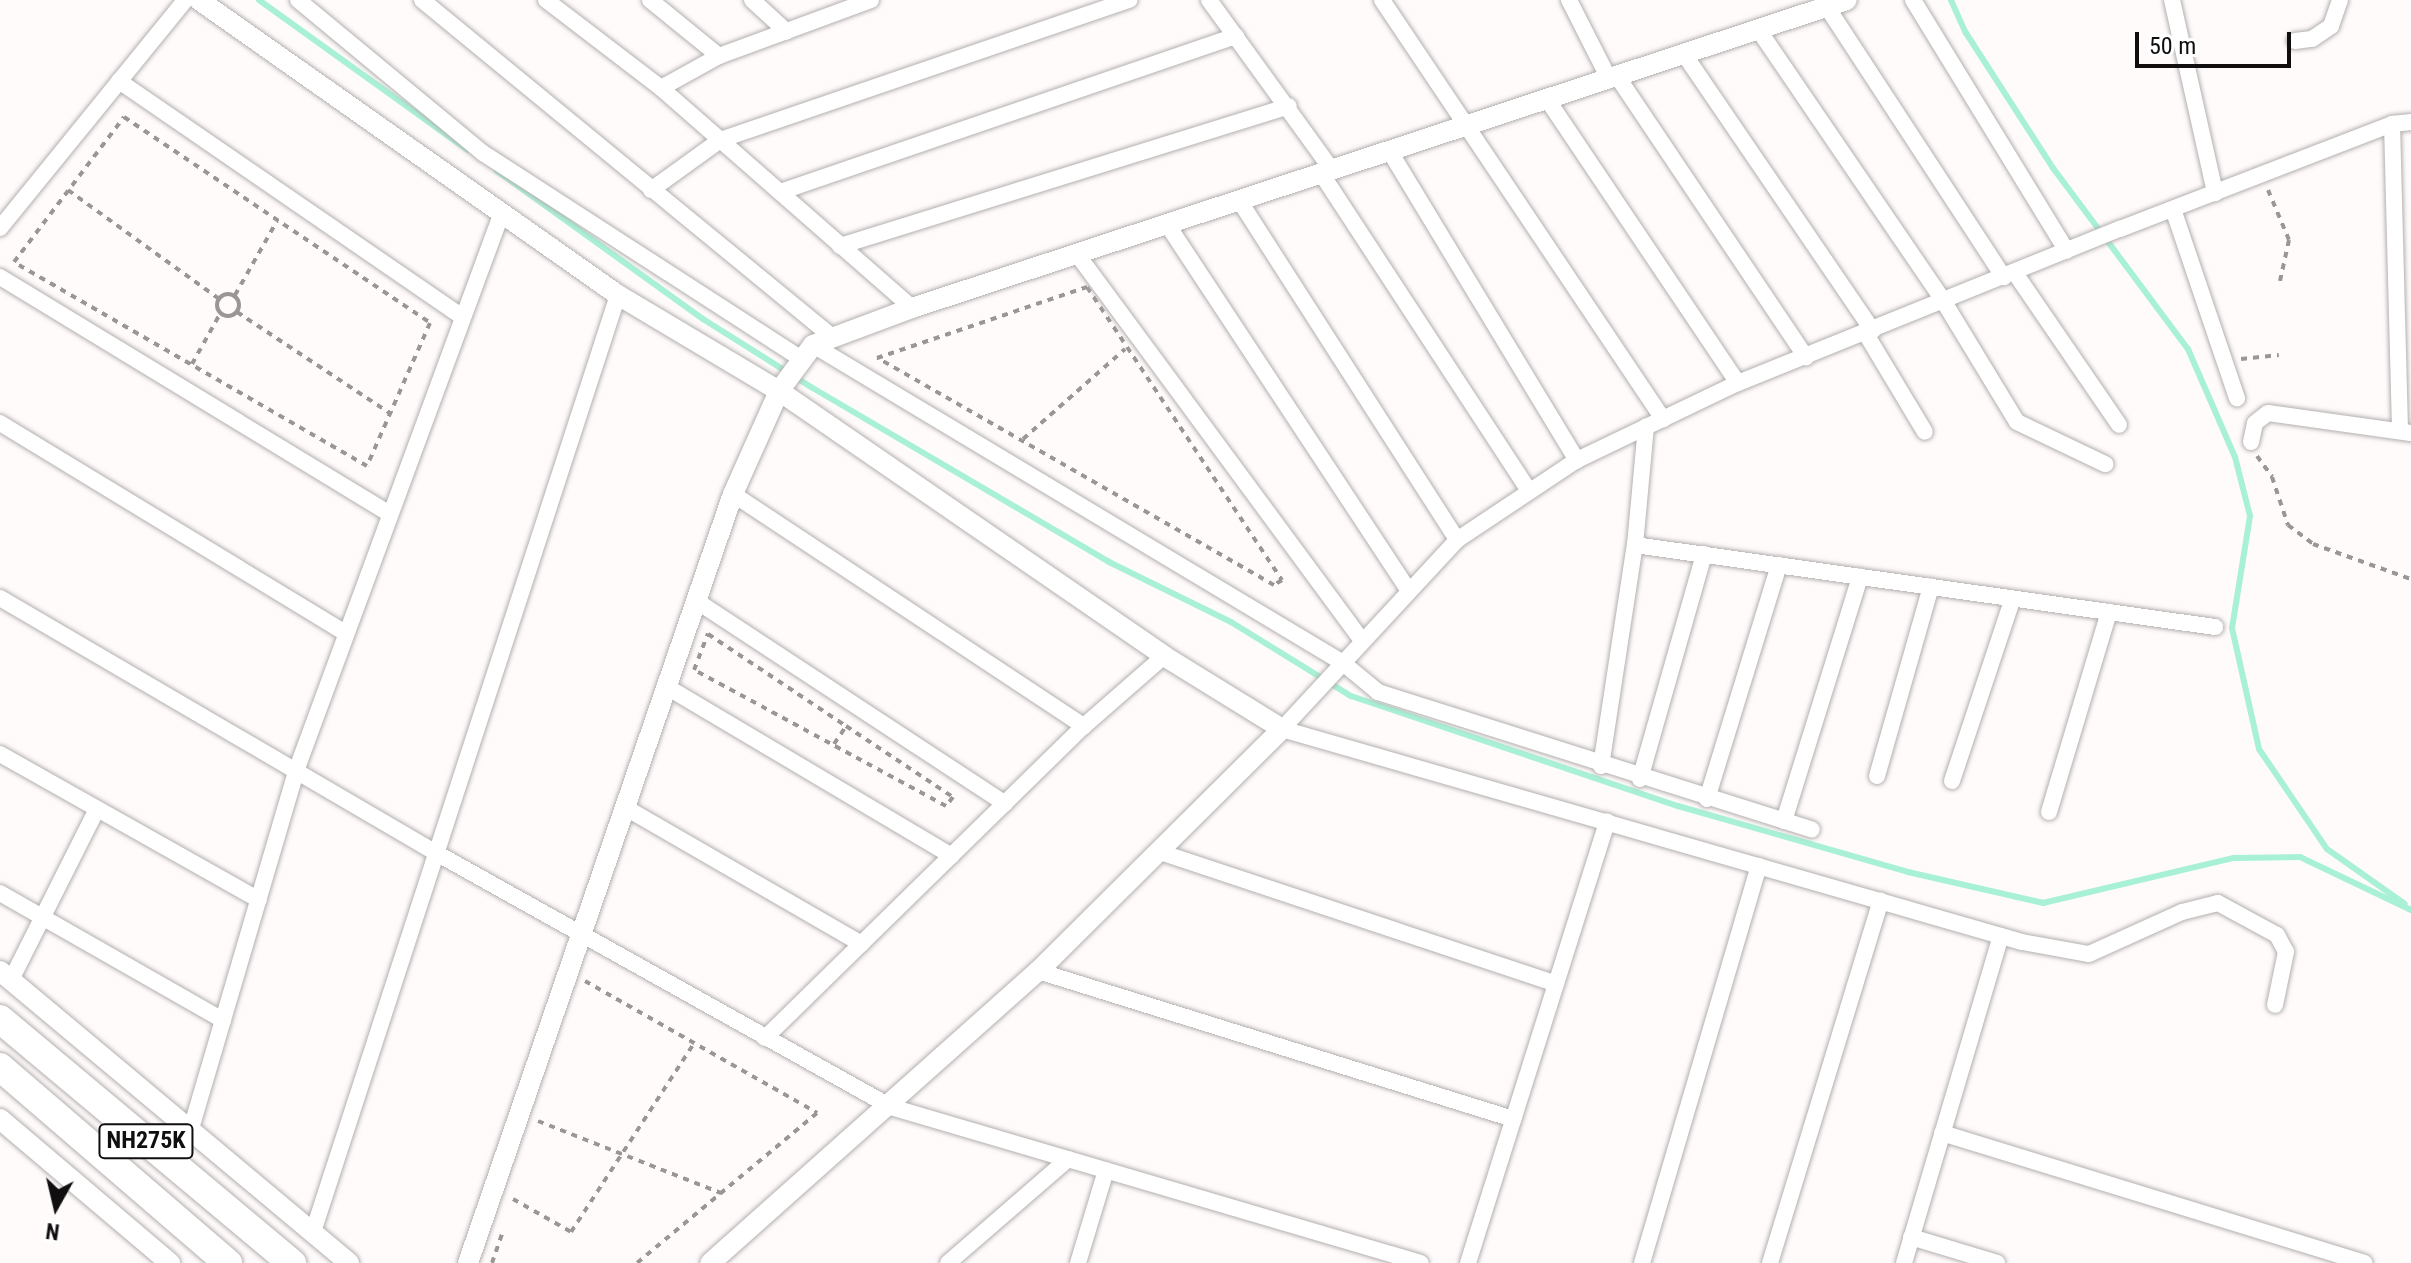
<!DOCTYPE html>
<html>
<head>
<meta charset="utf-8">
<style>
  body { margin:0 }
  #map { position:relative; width:2411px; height:1263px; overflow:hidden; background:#fffbfa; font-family:"Roboto Condensed",sans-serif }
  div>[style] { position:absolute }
  .stream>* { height:6px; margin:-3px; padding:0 3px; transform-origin:3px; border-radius:3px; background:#a9f1d6 }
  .path>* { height:4px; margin-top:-2px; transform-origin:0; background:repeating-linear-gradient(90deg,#999696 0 6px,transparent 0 12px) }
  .path>.ring { margin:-2px; padding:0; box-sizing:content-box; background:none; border:4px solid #999696; border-radius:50% }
  .roads { filter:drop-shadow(0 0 2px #b3afaf) drop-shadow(0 0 2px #b3afaf) }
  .minor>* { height:16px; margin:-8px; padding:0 8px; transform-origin:8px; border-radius:8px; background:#fff }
  .tertiary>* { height:20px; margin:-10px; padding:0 10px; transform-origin:10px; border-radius:10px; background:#fff }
  .trunk>* { height:28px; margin:-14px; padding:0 14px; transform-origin:14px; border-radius:14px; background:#fff }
  span { translate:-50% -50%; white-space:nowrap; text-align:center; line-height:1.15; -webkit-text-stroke:6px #fff; paint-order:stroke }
  .shield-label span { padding:2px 6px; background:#fff; border:2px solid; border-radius:6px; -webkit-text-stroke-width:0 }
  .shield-label { font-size:24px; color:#100e0e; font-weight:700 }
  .north { position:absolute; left:16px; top:1167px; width:80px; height:80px; -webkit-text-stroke:6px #fff; paint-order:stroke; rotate:188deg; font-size:22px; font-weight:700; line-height:32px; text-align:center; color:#100e0e }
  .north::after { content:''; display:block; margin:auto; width:28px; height:36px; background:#100e0e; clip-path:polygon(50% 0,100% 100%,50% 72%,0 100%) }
  .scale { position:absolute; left:2135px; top:32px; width:156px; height:36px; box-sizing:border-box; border:4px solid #100e0e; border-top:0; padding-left:10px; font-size:24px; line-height:28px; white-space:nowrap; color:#100e0e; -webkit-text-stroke:6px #fff; paint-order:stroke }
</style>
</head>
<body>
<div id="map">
  <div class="stream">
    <i style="left:259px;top:0;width:257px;rotate:35.7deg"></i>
    <i style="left:1951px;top:0;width:36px;rotate:66deg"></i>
    <i style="left:1966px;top:33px;width:161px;rotate:57.2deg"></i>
    <i style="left:2053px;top:168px;width:226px;rotate:53.3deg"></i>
    <i style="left:2188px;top:349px;width:118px;rotate:66.5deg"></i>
    <i style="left:2235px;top:457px;width:61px;rotate:75.7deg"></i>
    <i style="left:2250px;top:516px;width:113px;rotate:99.1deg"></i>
    <i style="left:2232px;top:628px;width:124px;rotate:77.4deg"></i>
    <i style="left:2259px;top:749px;width:121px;rotate:55.8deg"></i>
    <i style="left:2327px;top:849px;width:95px;rotate:35.2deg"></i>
    <i style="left:497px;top:171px;width:254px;rotate:35.7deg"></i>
    <i style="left:703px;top:319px;width:128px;rotate:32.2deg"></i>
    <i style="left:811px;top:387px;width:346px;rotate:30.4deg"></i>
    <i style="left:1109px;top:562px;width:136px;rotate:26.2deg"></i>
    <i style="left:1231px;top:622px;width:141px;rotate:31.7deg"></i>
    <i style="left:1351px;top:696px;width:345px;rotate:18.6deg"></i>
    <i style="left:1678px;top:806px;width:239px;rotate:16deg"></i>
    <i style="left:1908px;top:872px;width:139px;rotate:12.9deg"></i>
    <i style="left:2043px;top:903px;width:196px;rotate:-13.3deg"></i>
    <i style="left:2234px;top:858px;width:66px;rotate:-0.9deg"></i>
    <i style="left:2300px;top:857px;width:123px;rotate:25.5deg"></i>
  </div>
  <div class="path">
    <i style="left:124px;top:117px;width:369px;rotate:33.9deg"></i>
    <i style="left:430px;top:323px;width:156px;rotate:113.8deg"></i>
    <i style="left:367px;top:466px;width:408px;rotate:-150deg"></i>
    <i style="left:14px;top:262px;width:182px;rotate:-52.8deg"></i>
    <i style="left:68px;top:190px;width:185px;rotate:35.8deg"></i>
    <i style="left:2268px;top:190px;width:54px;rotate:67.2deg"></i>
    <i style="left:2289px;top:240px;width:42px;rotate:102.4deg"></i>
    <i style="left:1087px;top:287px;width:72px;rotate:56.3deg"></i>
    <i style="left:1127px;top:347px;width:280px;rotate:56.4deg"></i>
    <i style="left:1282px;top:580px;width:9px;rotate:148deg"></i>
    <i style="left:1274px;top:585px;width:457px;rotate:-150.2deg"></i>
    <i style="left:877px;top:358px;width:222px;rotate:-18.7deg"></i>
    <i class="ring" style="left:217px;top:294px;width:18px;height:18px"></i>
    <i style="left:235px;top:295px;width:85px;rotate:-60.4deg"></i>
    <i style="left:237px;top:312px;width:185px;rotate:33.5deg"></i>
    <i style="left:2241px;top:359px;width:38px;rotate:-6deg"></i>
    <i style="left:192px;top:364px;width:57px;rotate:-60.8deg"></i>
    <i style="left:1023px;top:439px;width:136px;rotate:-41.4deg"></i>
    <i style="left:2257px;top:456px;width:26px;rotate:54deg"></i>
    <i style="left:2272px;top:477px;width:51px;rotate:71.6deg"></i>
    <i style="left:2288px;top:525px;width:31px;rotate:37deg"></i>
    <i style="left:2313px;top:544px;width:104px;rotate:19.7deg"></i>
    <i style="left:708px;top:634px;width:166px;rotate:33.7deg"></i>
    <i style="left:846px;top:726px;width:128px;rotate:33.6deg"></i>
    <i style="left:953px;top:797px;width:11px;rotate:128deg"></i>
    <i style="left:946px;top:806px;width:286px;rotate:-151.6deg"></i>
    <i style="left:694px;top:670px;width:39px;rotate:-69deg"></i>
    <i style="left:834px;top:744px;width:22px;rotate:-56deg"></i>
    <i style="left:585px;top:981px;width:267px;rotate:29.6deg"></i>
    <i style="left:817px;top:1113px;width:234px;rotate:140.2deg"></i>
    <i style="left:538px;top:1121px;width:197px;rotate:21.5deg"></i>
    <i style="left:513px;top:1199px;width:67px;rotate:29.6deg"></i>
    <i style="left:571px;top:1232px;width:225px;rotate:-56.9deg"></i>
    <i style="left:492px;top:1263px;width:34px;rotate:-71deg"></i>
  </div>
  <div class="roads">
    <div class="minor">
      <i style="left:298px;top:0;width:240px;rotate:39.6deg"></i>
      <i style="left:483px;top:153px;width:378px;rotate:32.9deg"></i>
      <i style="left:422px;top:0;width:529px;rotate:39.4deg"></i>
      <i style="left:546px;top:0;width:145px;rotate:37.4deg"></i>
      <i style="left:661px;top:88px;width:334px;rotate:41.2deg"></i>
      <i style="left:650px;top:0;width:89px;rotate:39.1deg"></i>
      <i style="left:752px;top:0;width:47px;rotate:42.4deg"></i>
      <i style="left:1209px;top:0;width:210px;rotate:54.1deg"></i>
      <i style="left:1382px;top:0;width:505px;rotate:56.15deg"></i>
      <i style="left:1569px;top:0;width:89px;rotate:63.1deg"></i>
      <i style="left:1913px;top:0;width:294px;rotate:58.5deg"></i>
      <i style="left:2172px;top:0;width:198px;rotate:77.4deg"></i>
      <i style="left:1827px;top:7px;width:323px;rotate:56.8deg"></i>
      <i style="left:1758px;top:29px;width:330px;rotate:55.7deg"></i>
      <i style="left:1944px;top:302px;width:140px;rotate:58.7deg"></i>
      <i style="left:2017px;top:422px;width:98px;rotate:25.5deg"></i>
      <i style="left:2295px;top:41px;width:17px;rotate:-7deg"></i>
      <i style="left:2312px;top:39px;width:23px;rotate:-34deg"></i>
      <i style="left:2331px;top:26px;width:28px;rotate:-71deg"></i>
      <i style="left:1684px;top:54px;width:335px;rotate:55.7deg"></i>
      <i style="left:1617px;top:76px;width:339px;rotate:56.1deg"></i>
      <i style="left:119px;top:81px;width:416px;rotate:34.5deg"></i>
      <i style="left:661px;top:88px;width:66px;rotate:-28.9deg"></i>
      <i style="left:719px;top:56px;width:162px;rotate:-20.2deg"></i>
      <i style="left:1547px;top:99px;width:342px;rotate:56.1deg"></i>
      <i style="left:2392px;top:124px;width:307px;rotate:88.5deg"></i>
      <i style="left:1389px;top:150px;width:363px;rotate:58.8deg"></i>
      <i style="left:1321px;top:173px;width:380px;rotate:56.8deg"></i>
      <i style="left:651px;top:190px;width:85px;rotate:-35.9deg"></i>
      <i style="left:720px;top:140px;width:433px;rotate:-18.9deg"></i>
      <i style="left:780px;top:192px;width:482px;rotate:-18.9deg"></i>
      <i style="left:1239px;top:200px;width:404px;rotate:57.3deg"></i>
      <i style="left:2173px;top:209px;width:200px;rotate:71.3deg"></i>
      <i style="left:1167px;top:224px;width:438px;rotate:56.6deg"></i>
      <i style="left:0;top:228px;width:294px;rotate:-50.9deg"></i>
      <i style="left:840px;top:246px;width:470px;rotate:-17.3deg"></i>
      <i style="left:1077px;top:254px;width:478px;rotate:53.6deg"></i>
      <i style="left:2015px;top:273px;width:184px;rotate:55.6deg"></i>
      <i style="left:0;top:277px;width:456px;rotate:31.3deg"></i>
      <i style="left:1866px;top:334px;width:114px;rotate:59deg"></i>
      <i style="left:813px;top:345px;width:618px;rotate:30.96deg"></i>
      <i style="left:1343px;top:663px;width:45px;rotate:39.6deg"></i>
      <i style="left:1378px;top:692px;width:455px;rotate:17.6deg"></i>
      <i style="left:0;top:423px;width:405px;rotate:31.3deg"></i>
      <i style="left:2251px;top:442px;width:19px;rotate:-78deg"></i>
      <i style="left:2255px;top:423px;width:16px;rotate:-38deg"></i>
      <i style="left:2268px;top:413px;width:144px;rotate:8deg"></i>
      <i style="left:733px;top:494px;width:421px;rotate:33.5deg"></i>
      <i style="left:1635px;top:545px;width:586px;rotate:8.05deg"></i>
      <i style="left:0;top:598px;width:507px;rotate:30.31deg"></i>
      <i style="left:438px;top:854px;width:519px;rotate:29.18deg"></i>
      <i style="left:891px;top:1107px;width:552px;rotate:16.4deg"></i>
      <i style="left:695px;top:600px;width:371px;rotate:33.3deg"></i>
      <i style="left:667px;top:687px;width:331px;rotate:30.7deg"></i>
      <i style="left:1282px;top:729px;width:258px;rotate:-47.2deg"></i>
      <i style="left:1457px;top:540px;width:144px;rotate:-33.7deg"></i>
      <i style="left:1577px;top:460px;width:178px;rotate:-25.6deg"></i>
      <i style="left:1738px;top:383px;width:412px;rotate:-22deg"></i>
      <i style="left:2120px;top:229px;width:292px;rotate:-21.1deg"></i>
      <i style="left:2392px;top:124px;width:19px;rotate:-6deg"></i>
      <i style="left:1282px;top:729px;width:770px;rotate:16.06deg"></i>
      <i style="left:2022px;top:942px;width:68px;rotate:10.2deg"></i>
      <i style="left:2089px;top:954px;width:102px;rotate:-24.3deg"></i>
      <i style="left:2182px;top:912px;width:37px;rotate:-14deg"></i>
      <i style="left:2218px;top:903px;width:67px;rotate:28.5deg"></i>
      <i style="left:2277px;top:935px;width:19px;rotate:62deg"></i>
      <i style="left:2286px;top:952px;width:54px;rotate:101.7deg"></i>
      <i style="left:0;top:754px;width:297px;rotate:29.4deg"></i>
      <i style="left:1601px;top:766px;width:224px;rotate:-81.3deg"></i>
      <i style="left:1635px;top:545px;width:119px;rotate:-84.7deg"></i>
      <i style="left:1877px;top:776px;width:197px;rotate:-74.1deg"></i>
      <i style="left:1640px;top:779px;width:234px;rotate:-74.1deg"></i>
      <i style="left:1952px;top:781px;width:190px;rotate:-71.6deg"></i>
      <i style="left:1707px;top:799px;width:245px;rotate:-72.9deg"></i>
      <i style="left:626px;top:808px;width:272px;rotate:30deg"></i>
      <i style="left:2049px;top:812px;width:209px;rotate:-73.3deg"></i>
      <i style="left:1784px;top:821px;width:256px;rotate:-72.7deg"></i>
      <i style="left:1160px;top:852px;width:417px;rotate:18.4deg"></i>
      <i style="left:0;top:893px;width:257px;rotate:29.7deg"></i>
      <i style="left:1038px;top:971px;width:498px;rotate:17.3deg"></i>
      <i style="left:11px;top:980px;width:191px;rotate:-63.3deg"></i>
      <i style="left:765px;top:1038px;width:446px;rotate:-44.4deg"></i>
      <i style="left:1084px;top:726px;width:106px;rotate:-41.2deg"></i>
      <i style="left:190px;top:1132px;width:376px;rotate:-73.6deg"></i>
      <i style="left:296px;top:771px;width:593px;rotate:-69.76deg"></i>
      <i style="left:1942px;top:1133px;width:442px;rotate:17.1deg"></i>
      <i style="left:313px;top:1232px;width:985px;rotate:-71.97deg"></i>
      <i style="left:1911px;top:1237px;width:90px;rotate:16.8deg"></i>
      <i style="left:948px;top:1263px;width:159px;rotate:-40.9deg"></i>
      <i style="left:1078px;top:1263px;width:97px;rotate:-73.2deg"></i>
      <i style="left:1468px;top:1263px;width:463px;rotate:-72.5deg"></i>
      <i style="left:1642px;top:1263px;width:414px;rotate:-73.6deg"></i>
      <i style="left:1770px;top:1263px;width:379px;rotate:-73deg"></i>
      <i style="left:1904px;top:1263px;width:341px;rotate:-73.5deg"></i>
    </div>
    <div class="tertiary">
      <i style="left:199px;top:0;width:512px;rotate:35.15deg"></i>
      <i style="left:618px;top:295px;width:187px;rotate:30.8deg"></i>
      <i style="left:779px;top:391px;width:467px;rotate:34.5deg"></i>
      <i style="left:1164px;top:656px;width:139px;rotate:31.7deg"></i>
      <i style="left:1282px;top:729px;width:344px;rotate:135.2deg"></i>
      <i style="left:1038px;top:971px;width:439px;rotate:138.3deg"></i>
      <i style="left:0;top:971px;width:455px;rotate:39.9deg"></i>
      <i style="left:0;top:1119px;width:223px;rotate:40.3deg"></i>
      <i style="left:468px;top:1263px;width:813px;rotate:-70.99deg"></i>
      <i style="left:733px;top:494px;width:113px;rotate:-65.9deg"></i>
      <i style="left:779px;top:391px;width:57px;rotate:-53.5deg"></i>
      <i style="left:813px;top:345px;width:106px;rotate:-20.5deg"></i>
      <i style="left:912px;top:308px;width:984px;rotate:-18.23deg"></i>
    </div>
    <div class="trunk">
      <i style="left:0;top:1019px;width:381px;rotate:39.9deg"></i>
      <i style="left:0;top:1067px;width:301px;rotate:40.7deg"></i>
    </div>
  </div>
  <div class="shield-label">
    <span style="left:146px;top:1141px">NH275K</span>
  </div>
  <div class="north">N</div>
  <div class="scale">50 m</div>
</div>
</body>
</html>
